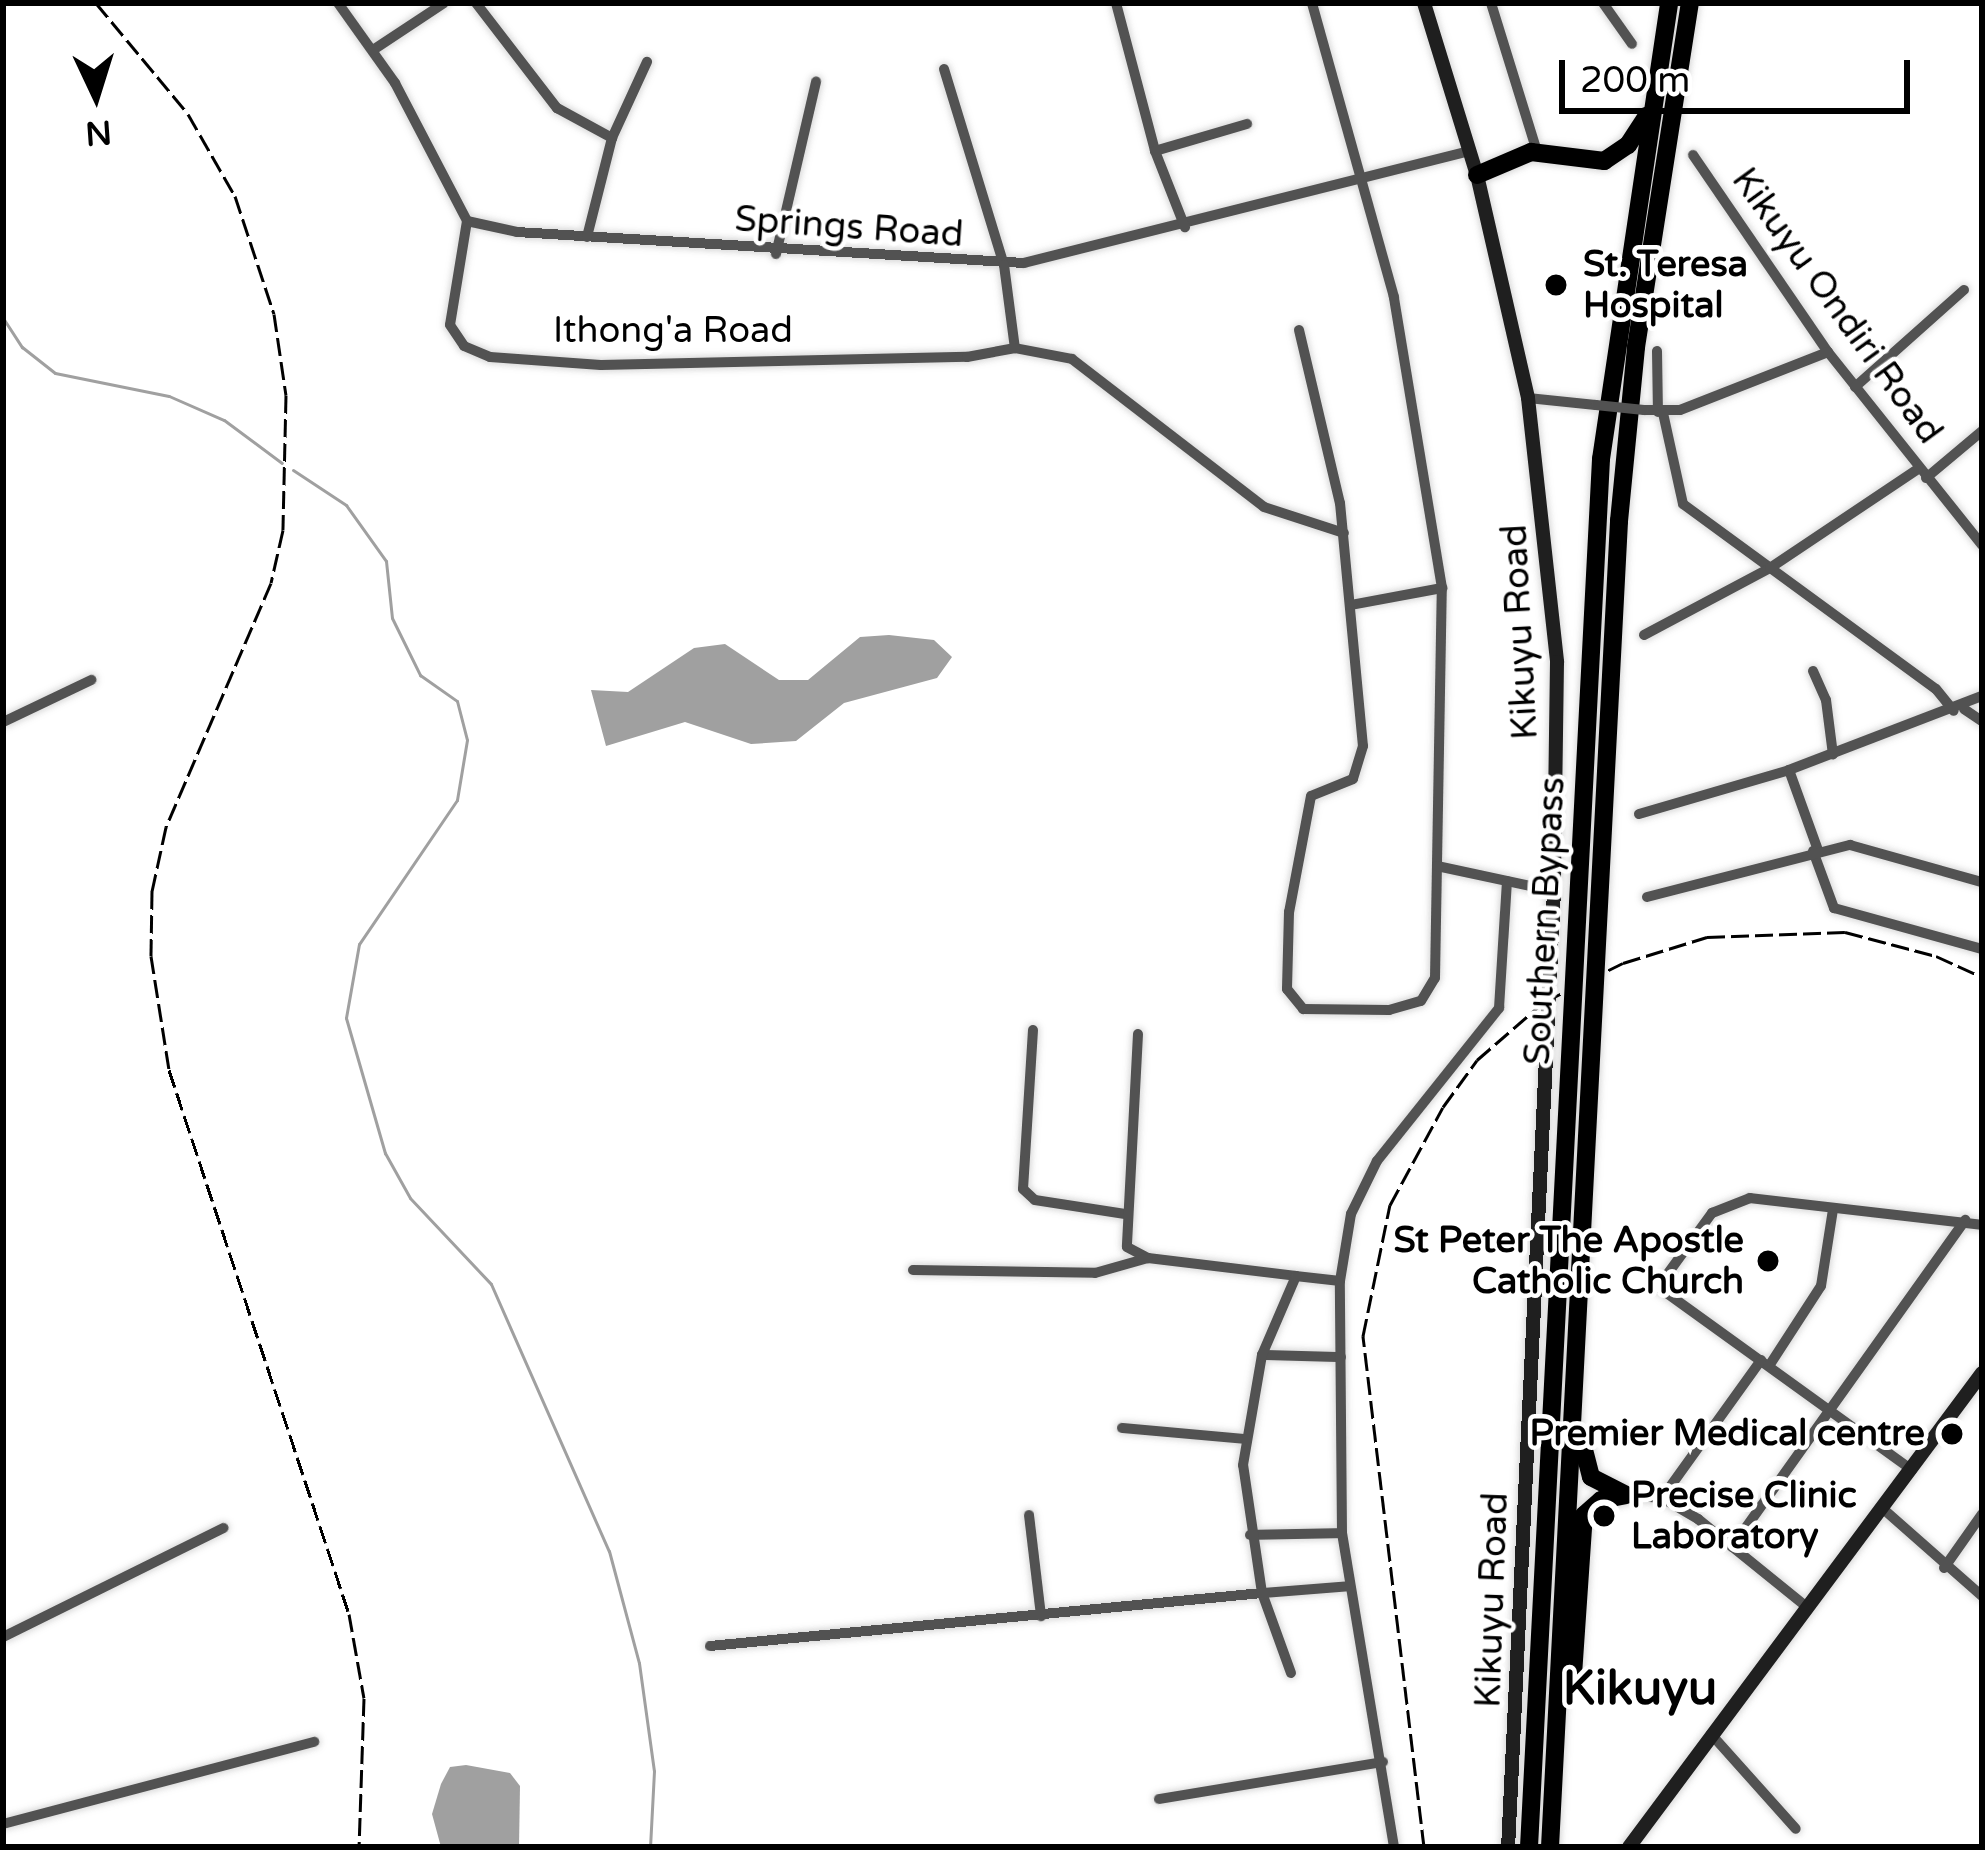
<!DOCTYPE html>
<html>
<head>
<meta charset="utf-8">
<style>
  body { margin:0 }
  #map { position:relative; width:1985px; height:1850px; overflow:hidden; background:#fff; font-family:"Varela Round",sans-serif }
  div>[style] { position:absolute }
  .water>* { inset:0; background:#a0a0a0 }
  .stream>* { height:3px; margin:-1.5px; padding:0 1.5px; transform-origin:1.5px; border-radius:1.5px; background:#a0a0a0 }
  .roads { filter:drop-shadow(0 0 3px #dbdbdb) drop-shadow(0 0 3px #dbdbdb) }
  .street>* { height:10px; margin:-5px; padding:0 5px; transform-origin:5px; border-radius:5px; background:#525252 }
  .secondary>* { height:14px; margin:-7px; padding:0 7px; transform-origin:7px; border-radius:7px; background:#1f1f1f }
  .highway>* { height:18px; margin:-9px; padding:0 9px; transform-origin:9px; border-radius:9px; background:#000 }
  .rail>* { height:3px; margin-top:-1.5px; transform-origin:0; background:repeating-linear-gradient(90deg,#000 0 18px,transparent 0 24px) }
  .street-bridge>* { height:10px; margin:-5px; padding:0 5px; transform-origin:5px; border-radius:5px; background:#525252 }
  .dots>* { width:33px; height:33px; translate:-50% -50%; box-sizing:border-box; border:6px solid #fff; border-radius:50% }
  span { translate:-50% -50%; white-space:nowrap; text-align:center; line-height:1.15; -webkit-text-stroke:9px #fff; paint-order:stroke }
  .street-label { font-size:36px; color:#000 }
  .poi-label { font-size:36px; color:#000; font-weight:700 }
  .left { translate:0 -50%; text-align:left }
  .right { translate:-100% -50%; text-align:right }
  .district-label { font-size:48px; color:#000; font-weight:700 }
  .frame { position:absolute; inset:0; border:6px solid #000; pointer-events:none }
  .north { position:absolute; left:36px; top:36px; width:120px; height:120px; -webkit-text-stroke:9px #fff; paint-order:stroke; rotate:176deg; font-size:33px; font-weight:700; line-height:48px; text-align:center; color:#000 }
  .north::after { content:''; display:block; margin:auto; width:42px; height:54px; background:#000; clip-path:polygon(50% 0,100% 100%,50% 72%,0 100%) }
  .scale { position:absolute; left:1559px; top:60px; width:351px; height:54px; box-sizing:border-box; border:6px solid #000; border-top:0; padding-left:15px; font-size:36px; line-height:42px; white-space:nowrap; color:#000; -webkit-text-stroke:9px #fff; paint-order:stroke }
</style>
</head>
<body>
<div id="map">
  <div class="water">
    <i style="clip-path:polygon(889px 635px,934px 640px,952px 657px,937px 678px,844px 703px,796px 741px,751px 744px,685px 722px,606px 746px,591px 690px,628px 692px,694px 648px,725px 644px,779px 680px,808px 680px,860px 637px)"></i>
    <i style="clip-path:polygon(466px 1765px,510px 1773px,520px 1786px,519px 1847px,441px 1847px,432px 1814px,441px 1784px,450px 1767px)"></i>
  </div>
  <div class="stream">
    <i style="left:3px;top:318px;width:35px;rotate:57deg"></i>
    <i style="left:22px;top:347px;width:42px;rotate:38.2deg"></i>
    <i style="left:55px;top:373px;width:116px;rotate:11.4deg"></i>
    <i style="left:169px;top:396px;width:60px;rotate:23.6deg"></i>
    <i style="left:224px;top:420px;width:72px;rotate:36.6deg"></i>
    <i style="left:293px;top:470px;width:64px;rotate:33.4deg"></i>
    <i style="left:346px;top:505px;width:69px;rotate:54.5deg"></i>
    <i style="left:386px;top:561px;width:57px;rotate:84deg"></i>
    <i style="left:392px;top:618px;width:64px;rotate:63.8deg"></i>
    <i style="left:420px;top:675px;width:45px;rotate:35.1deg"></i>
    <i style="left:457px;top:701px;width:40px;rotate:75.6deg"></i>
    <i style="left:467px;top:740px;width:61px;rotate:99.5deg"></i>
    <i style="left:457px;top:800px;width:174px;rotate:124.2deg"></i>
    <i style="left:359px;top:944px;width:75px;rotate:100deg"></i>
    <i style="left:346px;top:1018px;width:141px;rotate:73.9deg"></i>
    <i style="left:385px;top:1153px;width:51px;rotate:60.9deg"></i>
    <i style="left:410px;top:1198px;width:118px;rotate:46.7deg"></i>
    <i style="left:491px;top:1284px;width:292px;rotate:66.2deg"></i>
    <i style="left:609px;top:1551px;width:116px;rotate:75deg"></i>
    <i style="left:639px;top:1663px;width:109px;rotate:82.1deg"></i>
    <i style="left:654px;top:1771px;width:76px;rotate:93deg"></i>
  </div>
  <div class="roads">
    <div class="street">
      <i style="left:338px;top:3px;width:98px;rotate:54.5deg"></i>
      <i style="left:395px;top:83px;width:156px;rotate:62.4deg"></i>
      <i style="left:467px;top:221px;width:51px;rotate:12.4deg"></i>
      <i style="left:517px;top:232px;width:508px;rotate:3.5deg"></i>
      <i style="left:1024px;top:263px;width:460px;rotate:-14.1deg"></i>
      <i style="left:476px;top:3px;width:133px;rotate:52.4deg"></i>
      <i style="left:557px;top:108px;width:63px;rotate:28.6deg"></i>
      <i style="left:612px;top:138px;width:102px;rotate:104.2deg"></i>
      <i style="left:1116px;top:3px;width:153px;rotate:75.2deg"></i>
      <i style="left:1155px;top:151px;width:82px;rotate:68.5deg"></i>
      <i style="left:1491px;top:3px;width:156px;rotate:72.8deg"></i>
      <i style="left:1603px;top:3px;width:50px;rotate:54.7deg"></i>
      <i style="left:373px;top:50px;width:85px;rotate:-33.5deg"></i>
      <i style="left:944px;top:69px;width:205px;rotate:73deg"></i>
      <i style="left:1004px;top:265px;width:84px;rotate:82.5deg"></i>
      <i style="left:1015px;top:348px;width:58px;rotate:10.9deg"></i>
      <i style="left:1072px;top:359px;width:242px;rotate:37.6deg"></i>
      <i style="left:1264px;top:507px;width:84px;rotate:18deg"></i>
      <i style="left:612px;top:138px;width:84px;rotate:-65.3deg"></i>
      <i style="left:1155px;top:151px;width:96px;rotate:-16.4deg"></i>
      <i style="left:1693px;top:155px;width:239px;rotate:55.6deg"></i>
      <i style="left:1828px;top:352px;width:247px;rotate:51.4deg"></i>
      <i style="left:467px;top:221px;width:105px;rotate:99.3deg"></i>
      <i style="left:450px;top:325px;width:25px;rotate:56deg"></i>
      <i style="left:464px;top:346px;width:28px;rotate:23deg"></i>
      <i style="left:490px;top:357px;width:111px;rotate:4.1deg"></i>
      <i style="left:601px;top:365px;width:366px;rotate:-1.3deg"></i>
      <i style="left:967px;top:357px;width:49px;rotate:-10.6deg"></i>
      <i style="left:776px;top:254px;width:177px;rotate:-76.9deg"></i>
      <i style="left:1299px;top:330px;width:178px;rotate:76.7deg"></i>
      <i style="left:1340px;top:503px;width:244px;rotate:84.6deg"></i>
      <i style="left:1363px;top:746px;width:34px;rotate:107deg"></i>
      <i style="left:1353px;top:779px;width:45px;rotate:158deg"></i>
      <i style="left:1311px;top:796px;width:118px;rotate:100.7deg"></i>
      <i style="left:1289px;top:912px;width:77px;rotate:91.5deg"></i>
      <i style="left:1287px;top:989px;width:26px;rotate:51deg"></i>
      <i style="left:1303px;top:1009px;width:86px;rotate:0.7deg"></i>
      <i style="left:1389px;top:1010px;width:33px;rotate:-16deg"></i>
      <i style="left:1421px;top:1001px;width:27px;rotate:-59deg"></i>
      <i style="left:1435px;top:978px;width:390px;rotate:-89deg"></i>
      <i style="left:1442px;top:588px;width:295px;rotate:-99.4deg"></i>
      <i style="left:1394px;top:297px;width:305px;rotate:-105.6deg"></i>
      <i style="left:1657px;top:351px;width:61px;rotate:89.1deg"></i>
      <i style="left:1855px;top:387px;width:146px;rotate:-41.7deg"></i>
      <i style="left:1528px;top:398px;width:68px;rotate:5.9deg"></i>
      <i style="left:1644px;top:410px;width:36px"></i>
      <i style="left:1680px;top:410px;width:159px;rotate:-21.4deg"></i>
      <i style="left:1663px;top:413px;width:93px;rotate:77.6deg"></i>
      <i style="left:1683px;top:504px;width:313px;rotate:36.2deg"></i>
      <i style="left:1936px;top:689px;width:28px;rotate:51deg"></i>
      <i style="left:1926px;top:478px;width:73px;rotate:-40deg"></i>
      <i style="left:1351px;top:605px;width:93px;rotate:-10.6deg"></i>
      <i style="left:1644px;top:635px;width:143px;rotate:-28deg"></i>
      <i style="left:1770px;top:568px;width:178px;rotate:-33.8deg"></i>
      <i style="left:1813px;top:671px;width:32px;rotate:66deg"></i>
      <i style="left:1826px;top:700px;width:55px;rotate:82.7deg"></i>
      <i style="left:1964px;top:709px;width:22px;rotate:34deg"></i>
      <i style="left:3px;top:722px;width:98px;rotate:-25.5deg"></i>
      <i style="left:1789px;top:770px;width:85px;rotate:70.1deg"></i>
      <i style="left:1639px;top:814px;width:156px;rotate:-16.3deg"></i>
      <i style="left:1789px;top:770px;width:207px;rotate:-21deg"></i>
      <i style="left:1813px;top:851px;width:61px;rotate:69.8deg"></i>
      <i style="left:1834px;top:908px;width:154px;rotate:15.5deg"></i>
      <i style="left:1437px;top:866px;width:120px;rotate:12.1deg"></i>
      <i style="left:1647px;top:897px;width:210px;rotate:-14.4deg"></i>
      <i style="left:1850px;top:845px;width:137px;rotate:15.7deg"></i>
      <i style="left:1033px;top:1030px;width:159px;rotate:93.6deg"></i>
      <i style="left:1023px;top:1189px;width:16px;rotate:43deg"></i>
      <i style="left:1035px;top:1200px;width:91px;rotate:8.8deg"></i>
      <i style="left:1138px;top:1034px;width:213px;rotate:93deg"></i>
      <i style="left:1127px;top:1247px;width:24px;rotate:28deg"></i>
      <i style="left:1148px;top:1258px;width:149px;rotate:6.9deg"></i>
      <i style="left:913px;top:1270px;width:182px;rotate:0.9deg"></i>
      <i style="left:1095px;top:1273px;width:55px;rotate:-15.8deg"></i>
      <i style="left:1262px;top:1355px;width:79px;rotate:1.5deg"></i>
      <i style="left:1769px;top:1366px;width:95px;rotate:-57deg"></i>
      <i style="left:1821px;top:1286px;width:78px;rotate:-81.1deg"></i>
      <i style="left:1122px;top:1428px;width:123px;rotate:5.1deg"></i>
      <i style="left:1912px;top:1470px;width:313px;rotate:-144.2deg"></i>
      <i style="left:1658px;top:1287px;width:92px;rotate:-53.9deg"></i>
      <i style="left:1712px;top:1213px;width:41px;rotate:-21.5deg"></i>
      <i style="left:1750px;top:1198px;width:234px;rotate:6.6deg"></i>
      <i style="left:1626px;top:1495px;width:36px;rotate:5deg"></i>
      <i style="left:1662px;top:1498px;width:42px;rotate:30.3deg"></i>
      <i style="left:1698px;top:1519px;width:141px;rotate:39deg"></i>
      <i style="left:1662px;top:1498px;width:170px;rotate:-54.3deg"></i>
      <i style="left:1881px;top:1507px;width:135px;rotate:41.4deg"></i>
      <i style="left:1029px;top:1515px;width:102px;rotate:83.2deg"></i>
      <i style="left:1250px;top:1535px;width:92px;rotate:-1.2deg"></i>
      <i style="left:1732px;top:1547px;width:402px;rotate:-54.5deg"></i>
      <i style="left:1944px;top:1568px;width:66px;rotate:-54.9deg"></i>
      <i style="left:3px;top:1637px;width:246px;rotate:-26.3deg"></i>
      <i style="left:710px;top:1646px;width:555px;rotate:-5.48deg"></i>
      <i style="left:1262px;top:1593px;width:129px;rotate:-98.4deg"></i>
      <i style="left:1243px;top:1465px;width:112px;rotate:-80.2deg"></i>
      <i style="left:1262px;top:1355px;width:86px;rotate:-66.7deg"></i>
      <i style="left:1296px;top:1276px;width:44px;rotate:6.5deg"></i>
      <i style="left:1291px;top:1673px;width:85px;rotate:-109.9deg"></i>
      <i style="left:1262px;top:1593px;width:88px;rotate:-4.5deg"></i>
      <i style="left:1711px;top:1734px;width:127px;rotate:48.2deg"></i>
      <i style="left:1159px;top:1799px;width:227px;rotate:-9.4deg"></i>
      <i style="left:3px;top:1824px;width:322px;rotate:-14.8deg"></i>
      <i style="left:1394px;top:1847px;width:318px;rotate:-99.4deg"></i>
      <i style="left:1342px;top:1533px;width:252px;rotate:-90.5deg"></i>
      <i style="left:1340px;top:1281px;width:68px;rotate:-80.7deg"></i>
      <i style="left:1351px;top:1214px;width:59px;rotate:-63.9deg"></i>
      <i style="left:1377px;top:1161px;width:196px;rotate:-51.4deg"></i>
      <i style="left:1499px;top:1008px;width:127px;rotate:-86.4deg"></i>
    </div>
    <div class="secondary">
      <i style="left:1424px;top:3px;width:180px;rotate:72.9deg"></i>
      <i style="left:1477px;top:175px;width:229px;rotate:77.1deg"></i>
      <i style="left:1528px;top:398px;width:266px;rotate:83.7deg"></i>
      <i style="left:1557px;top:662px;width:229px;rotate:90.8deg"></i>
      <i style="left:1554px;top:891px;width:957px;rotate:92.75deg"></i>
      <i style="left:1629px;top:1847px;width:591px;rotate:-53.32deg"></i>
    </div>
    <div class="highway">
      <i style="left:1477px;top:175px;width:59px;rotate:-23.1deg"></i>
      <i style="left:1531px;top:152px;width:74px;rotate:7deg"></i>
      <i style="left:1604px;top:161px;width:29px;rotate:-34deg"></i>
      <i style="left:1628px;top:145px;width:35px;rotate:-57deg"></i>
      <i style="left:1581px;top:1438px;width:40px;rotate:75.6deg"></i>
      <i style="left:1591px;top:1477px;width:38px;rotate:27deg"></i>
      <i style="left:1558px;top:1696px;width:26px;rotate:-54deg"></i>
      <i style="left:1573px;top:1675px;width:160px;rotate:-86.1deg"></i>
      <i style="left:1584px;top:1515px;width:23px;rotate:-41deg"></i>
      <i style="left:1601px;top:1500px;width:25px;rotate:-11deg"></i>
      <i style="left:1529px;top:1847px;width:1390px;rotate:-87.03deg"></i>
      <i style="left:1601px;top:459px;width:461px;rotate:-81.5deg"></i>
      <i style="left:1550px;top:1847px;width:1328px;rotate:-87.02deg"></i>
      <i style="left:1619px;top:521px;width:175px;rotate:-84.4deg"></i>
      <i style="left:1636px;top:347px;width:348px;rotate:-81.1deg"></i>
    </div>
  </div>
  <div class="rail">
    <i style="left:96px;top:3px;width:144px;rotate:50.3deg"></i>
    <i style="left:188px;top:114px;width:95px;rotate:60.2deg"></i>
    <i style="left:235px;top:196px;width:124px;rotate:71.7deg"></i>
    <i style="left:274px;top:314px;width:82px;rotate:81.6deg"></i>
    <i style="left:286px;top:395px;width:135px;rotate:91.3deg"></i>
    <i style="left:283px;top:530px;width:54px;rotate:102.8deg"></i>
    <i style="left:271px;top:583px;width:266px;rotate:113.3deg"></i>
    <i style="left:166px;top:827px;width:66px;rotate:102.3deg"></i>
    <i style="left:152px;top:891px;width:65px;rotate:90.9deg"></i>
    <i style="left:151px;top:956px;width:115px;rotate:81deg"></i>
    <i style="left:169px;top:1070px;width:573px;rotate:71.69deg"></i>
    <i style="left:349px;top:1614px;width:85px;rotate:79.9deg"></i>
    <i style="left:364px;top:1698px;width:149px;rotate:91.9deg"></i>
    <i style="left:1424px;top:1847px;width:515px;rotate:-96.81deg"></i>
    <i style="left:1363px;top:1336px;width:134px;rotate:-78.4deg"></i>
    <i style="left:1390px;top:1205px;width:111px;rotate:-61.6deg"></i>
    <i style="left:1443px;top:1107px;width:58px;rotate:-54.1deg"></i>
    <i style="left:1477px;top:1060px;width:89px;rotate:-40.9deg"></i>
    <i style="left:1544px;top:1002px;width:88px;rotate:-26.3deg"></i>
    <i style="left:1623px;top:963px;width:88px;rotate:-17.2deg"></i>
    <i style="left:1707px;top:937px;width:138px;rotate:-2.1deg"></i>
    <i style="left:1845px;top:932px;width:94px;rotate:14.8deg"></i>
    <i style="left:1936px;top:956px;width:51px;rotate:24.5deg"></i>
  </div>
  <div class="street-bridge">
    <i style="left:1596px;top:405px;width:48px;rotate:5.9deg"></i>
  </div>
  <div class="dots">
    <i style="left:1556px;top:285px;background:#000"></i>
    <i style="left:1768px;top:1261px;background:#000"></i>
    <i style="left:1952px;top:1434px;background:#000"></i>
    <i style="left:1604px;top:1516px;background:#000"></i>
  </div>
  <div class="street-label">
    <span style="left:849px;top:227px;rotate:4deg">Springs Road</span>
    <span style="left:1837px;top:306px;rotate:54deg">Kikuyu Ondiri Road</span>
    <span style="left:673px;top:331px">Ithong'a Road</span>
    <span style="left:1520px;top:632px;rotate:-93deg">Kikuyu Road</span>
    <span style="left:1545px;top:921px;rotate:-87deg">Southern Bypass</span>
    <span style="left:1492px;top:1600px;rotate:-88deg">Kikuyu Road</span>
  </div>
  <div class="poi-label">
    <span class="left" style="left:1583px;top:285px">St. Teresa<br>Hospital</span>
    <span class="right" style="left:1744px;top:1261px">St Peter The Apostle<br>Catholic Church</span>
    <span class="right" style="left:1925px;top:1434px">Premier Medical centre</span>
    <span class="left" style="left:1631px;top:1516px">Precise Clinic<br>Laboratory</span>
  </div>
  <div class="district-label">
    <span style="left:1640px;top:1690px">Kikuyu</span>
  </div>
  <div class="frame"></div>
  <div class="north">N</div>
  <div class="scale">200 m</div>
</div>
</body>
</html>
